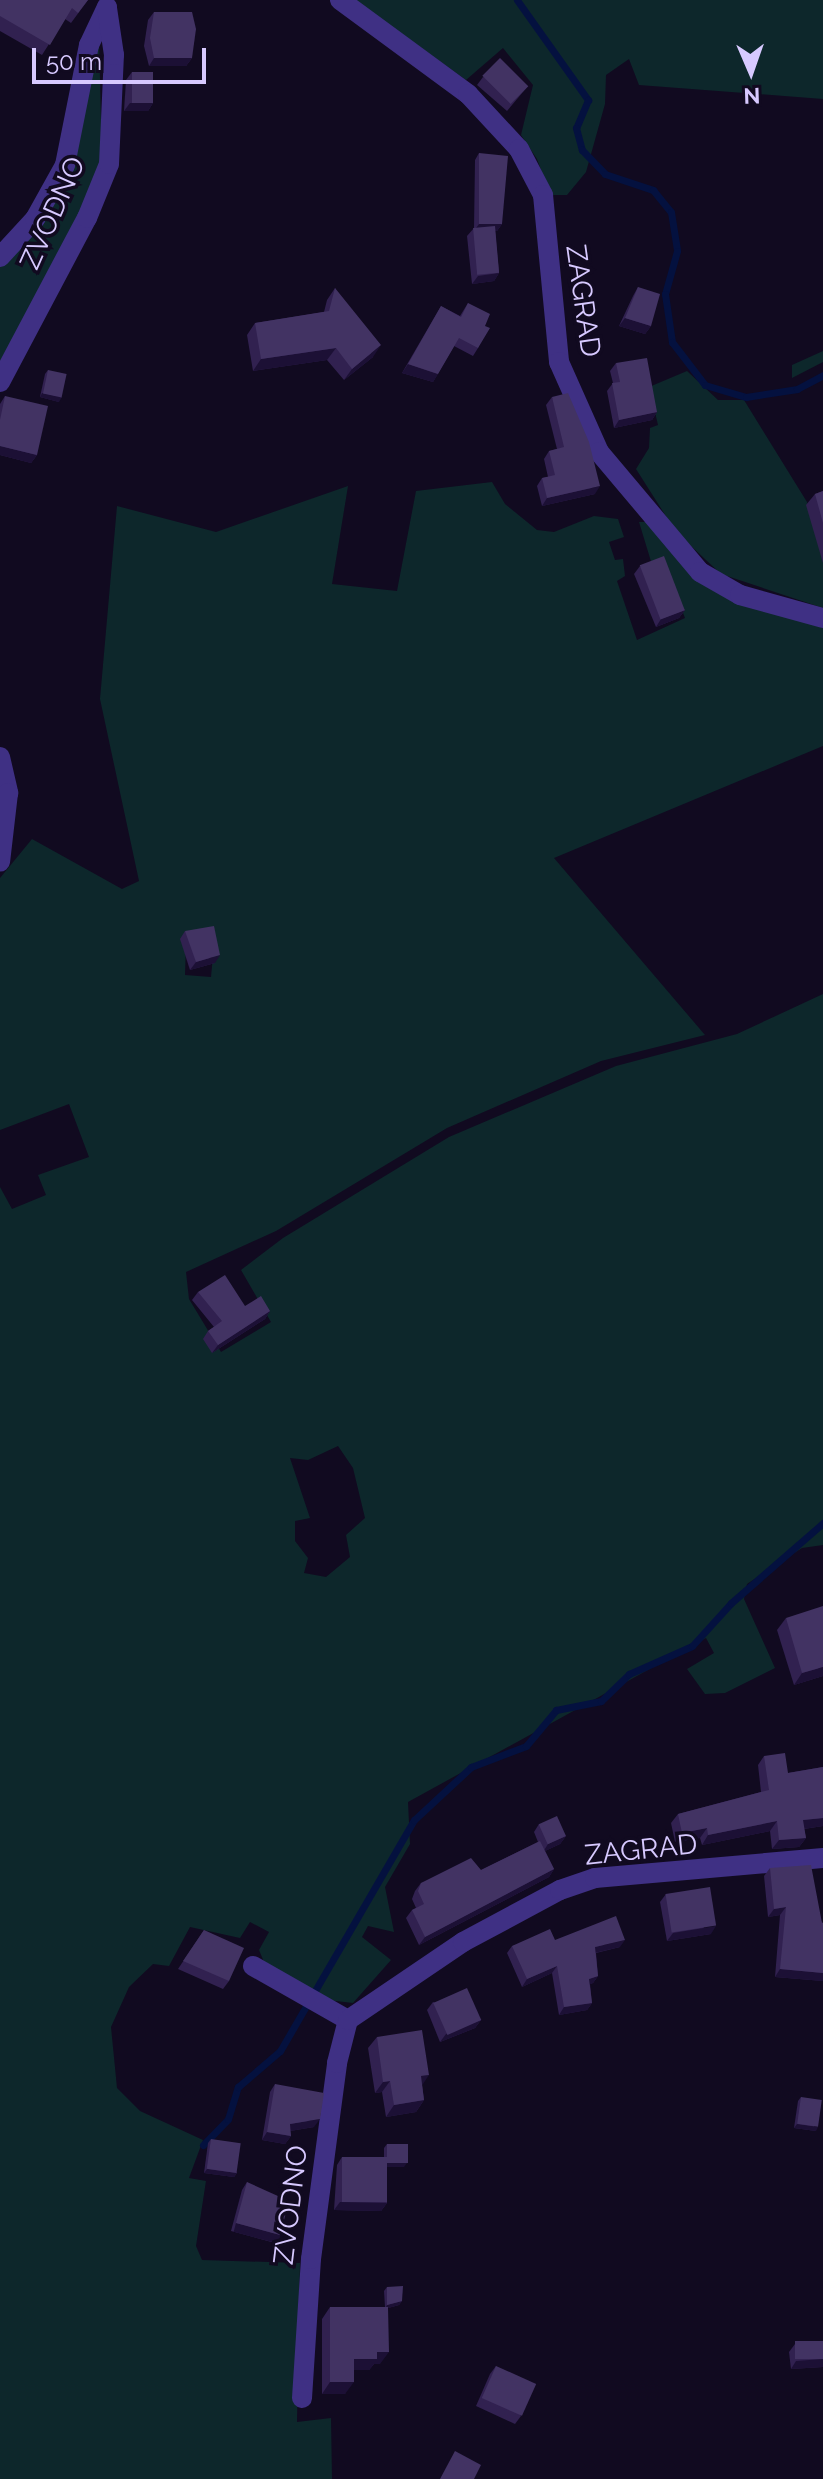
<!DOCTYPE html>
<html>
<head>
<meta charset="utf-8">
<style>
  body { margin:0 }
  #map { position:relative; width:823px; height:2479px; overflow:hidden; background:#110a20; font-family:Raleway,sans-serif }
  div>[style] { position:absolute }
  .green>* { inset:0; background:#0d272b }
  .stream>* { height:7px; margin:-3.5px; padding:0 3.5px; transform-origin:3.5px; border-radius:3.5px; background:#04113f }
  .minor>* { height:20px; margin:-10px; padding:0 10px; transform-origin:10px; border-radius:10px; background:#3f3084 }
  .wall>* { inset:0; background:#312150 }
  .shaded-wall>* { inset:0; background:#1c1035; transform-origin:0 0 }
  .building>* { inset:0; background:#423363; transform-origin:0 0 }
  span { translate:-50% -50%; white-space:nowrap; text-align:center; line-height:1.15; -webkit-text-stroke:7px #110a20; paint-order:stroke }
  .street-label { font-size:28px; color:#d7c9ff }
  .north { position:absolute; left:711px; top:32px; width:80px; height:80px; -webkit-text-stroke:6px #110a20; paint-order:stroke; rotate:178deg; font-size:22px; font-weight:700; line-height:32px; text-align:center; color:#d7c9ff }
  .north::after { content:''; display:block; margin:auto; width:28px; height:36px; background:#d7c9ff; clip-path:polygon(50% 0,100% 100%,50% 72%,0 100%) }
  .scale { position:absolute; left:32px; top:48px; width:174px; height:36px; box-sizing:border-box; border:4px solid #d7c9ff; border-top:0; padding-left:10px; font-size:24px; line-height:28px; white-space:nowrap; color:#d7c9ff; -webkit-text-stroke:6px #110a20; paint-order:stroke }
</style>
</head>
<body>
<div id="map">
  <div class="green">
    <i style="clip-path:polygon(355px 0,823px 0,823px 99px,639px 85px,629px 59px,606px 75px,605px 104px,586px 172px,567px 195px,550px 195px,537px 159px,521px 135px,533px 85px,503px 48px,466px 80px)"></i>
    <i style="clip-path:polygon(99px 38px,102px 161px,80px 214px,0 366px,0 262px,53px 199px)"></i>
    <i style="clip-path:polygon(823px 351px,823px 362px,792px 378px,792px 365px)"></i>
    <i style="clip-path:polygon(687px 371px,718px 400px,744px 400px,807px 502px,823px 556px,823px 608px,721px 574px,676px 532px,636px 469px,649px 448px,650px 428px,658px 425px,649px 387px)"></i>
    <i style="clip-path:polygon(evenodd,492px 482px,505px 504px,537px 530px,554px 532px,594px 516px,618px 519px,624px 537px,609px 542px,615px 560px,623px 559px,625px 576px,617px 581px,637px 640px,685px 618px,664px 564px,653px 568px,639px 522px,646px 522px,694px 577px,823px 627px,823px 746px,554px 858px,705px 1035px,601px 1061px,447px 1128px,276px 1231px,186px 1272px,189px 1299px,221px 1352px,271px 1322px,241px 1270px,283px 1238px,449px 1137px,616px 1066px,737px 1034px,823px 994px,823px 1545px,802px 1548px,747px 1584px,744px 1599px,775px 1668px,725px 1693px,705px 1694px,687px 1669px,714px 1653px,706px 1638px,408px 1802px,410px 1844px,385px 1887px,394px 1932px,368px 1926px,362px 1937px,391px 1960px,353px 2003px,327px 2000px,264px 1962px,259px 1950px,269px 1932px,250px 1922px,240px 1938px,190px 1927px,169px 1966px,153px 1964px,129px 1987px,111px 2027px,117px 2088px,140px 2111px,203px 2140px,189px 2178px,206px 2181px,196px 2246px,202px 2260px,300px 2263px,297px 2422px,331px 2418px,332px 2479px,0 2479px,0 1187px,12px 1209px,46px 1195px,38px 1175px,89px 1157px,69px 1104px,0 1130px,0 878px,32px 839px,122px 889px,139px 881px,100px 699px,117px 506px,216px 532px,348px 486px,332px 584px,397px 591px,416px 491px,492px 482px,186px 944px,214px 944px,211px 977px,185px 975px,186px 944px,492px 482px,338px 1446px,353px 1468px,365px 1518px,346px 1535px,350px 1557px,326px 1577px,304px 1573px,308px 1558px,295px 1541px,295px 1521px,310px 1518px,290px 1458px,308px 1460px,338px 1446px)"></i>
  </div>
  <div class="stream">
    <i style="left:517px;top:0;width:123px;rotate:54.6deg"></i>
    <i style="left:588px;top:100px;width:30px;rotate:113deg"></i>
    <i style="left:576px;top:128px;width:23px;rotate:75deg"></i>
    <i style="left:582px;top:150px;width:33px;rotate:46deg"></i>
    <i style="left:605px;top:174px;width:51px;rotate:18.4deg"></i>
    <i style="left:653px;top:190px;width:28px;rotate:51deg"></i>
    <i style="left:671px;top:212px;width:39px;rotate:81deg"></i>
    <i style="left:677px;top:251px;width:45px;rotate:105.6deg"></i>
    <i style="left:665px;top:294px;width:49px;rotate:81.7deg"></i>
    <i style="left:672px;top:342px;width:54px;rotate:52.5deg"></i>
    <i style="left:705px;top:385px;width:43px;rotate:16.3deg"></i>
    <i style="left:746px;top:397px;width:52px;rotate:-8.9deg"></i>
    <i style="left:797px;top:389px;width:30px;rotate:-28deg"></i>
    <i style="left:203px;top:2145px;width:36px;rotate:-46deg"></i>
    <i style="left:228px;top:2119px;width:34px;rotate:-73deg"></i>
    <i style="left:238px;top:2087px;width:55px;rotate:-40.6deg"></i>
    <i style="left:280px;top:2051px;width:267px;rotate:-59.9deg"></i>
    <i style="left:414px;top:1820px;width:78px;rotate:-42.9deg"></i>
    <i style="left:471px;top:1767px;width:59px;rotate:-20.9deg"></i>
    <i style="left:526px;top:1746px;width:47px;rotate:-50.2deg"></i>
    <i style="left:556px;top:1710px;width:46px;rotate:-11.3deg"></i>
    <i style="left:601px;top:1701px;width:39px;rotate:-44deg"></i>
    <i style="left:629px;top:1674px;width:69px;rotate:-24deg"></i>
    <i style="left:692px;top:1646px;width:58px;rotate:-47.8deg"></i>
    <i style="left:731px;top:1603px;width:122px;rotate:-41deg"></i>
  </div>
  <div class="minor">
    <i style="left:340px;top:0;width:159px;rotate:36.3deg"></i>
    <i style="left:468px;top:94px;width:75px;rotate:47.2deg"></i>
    <i style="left:519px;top:149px;width:52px;rotate:62.4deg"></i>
    <i style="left:543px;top:195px;width:168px;rotate:84.5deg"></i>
    <i style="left:559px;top:362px;width:98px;rotate:66deg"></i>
    <i style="left:599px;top:452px;width:157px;rotate:49.9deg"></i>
    <i style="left:700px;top:572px;width:46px;rotate:29.9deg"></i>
    <i style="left:740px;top:595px;width:86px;rotate:15.5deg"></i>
    <i style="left:0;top:257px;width:52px;rotate:-47.4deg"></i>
    <i style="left:35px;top:219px;width:62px;rotate:-60.9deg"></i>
    <i style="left:65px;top:165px;width:122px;rotate:-78.7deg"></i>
    <i style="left:89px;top:45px;width:42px;rotate:-64.7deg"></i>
    <i style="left:0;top:382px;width:186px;rotate:-62.1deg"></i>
    <i style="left:87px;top:218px;width:58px;rotate:-67.8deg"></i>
    <i style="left:109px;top:164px;width:109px;rotate:-87.4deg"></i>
    <i style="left:114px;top:55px;width:48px;rotate:-98.5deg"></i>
    <i style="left:0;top:757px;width:37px;rotate:77deg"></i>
    <i style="left:8px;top:793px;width:69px;rotate:96.6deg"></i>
    <i style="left:253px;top:1966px;width:109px;rotate:29.6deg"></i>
    <i style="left:302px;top:2398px;width:139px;rotate:-86.3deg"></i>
    <i style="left:311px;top:2259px;width:198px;rotate:-82.4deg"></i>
    <i style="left:337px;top:2063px;width:44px;rotate:-75.7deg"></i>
    <i style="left:348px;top:2020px;width:139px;rotate:-34.1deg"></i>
    <i style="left:463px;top:1942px;width:110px;rotate:-28.2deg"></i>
    <i style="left:560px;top:1890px;width:37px;rotate:-19deg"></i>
    <i style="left:595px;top:1878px;width:229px;rotate:-5deg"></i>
  </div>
  <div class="wall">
    <i style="clip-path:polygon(0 0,88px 0,71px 23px,65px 19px,42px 55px,0 31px)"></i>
    <i style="clip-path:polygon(154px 12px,192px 58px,186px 66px,149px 66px,144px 46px,148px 20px)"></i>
    <i style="clip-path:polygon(132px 72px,153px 103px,148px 111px,124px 111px,126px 80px)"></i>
    <i style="clip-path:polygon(483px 77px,528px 86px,507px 111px,477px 85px)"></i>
    <i style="clip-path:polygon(479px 153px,502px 224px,497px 231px,495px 231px,499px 273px,494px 281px,472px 284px,467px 236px,474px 228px,475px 160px)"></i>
    <i style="clip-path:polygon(638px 287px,651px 326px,645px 334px,619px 326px,633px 296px)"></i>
    <i style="clip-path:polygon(335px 288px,373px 357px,344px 380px,327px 360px,253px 371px,247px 335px,255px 323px,324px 312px,327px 300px)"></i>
    <i style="clip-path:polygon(468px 303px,485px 326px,478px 348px,473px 356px,454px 346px,433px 382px,402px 373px,441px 306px,460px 316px)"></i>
    <i style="clip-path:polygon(616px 363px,657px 412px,652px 420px,614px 428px,607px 391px,613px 383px,610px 371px)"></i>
    <i style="clip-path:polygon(48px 370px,59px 402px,40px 397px,45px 374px)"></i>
    <i style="clip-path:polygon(5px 396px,37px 455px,31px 463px,0 455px,0 404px)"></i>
    <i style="clip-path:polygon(552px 397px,595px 494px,542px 506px,537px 486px,542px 478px,548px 477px,544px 459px,549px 451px,557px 449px,546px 405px)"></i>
    <i style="clip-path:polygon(823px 491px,823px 563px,806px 505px,815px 494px)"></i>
    <i style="clip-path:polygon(640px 566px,685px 610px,679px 618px,656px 627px,634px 574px)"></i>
    <i style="clip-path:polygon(185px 931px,215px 963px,190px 970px,180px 939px)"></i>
    <i style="clip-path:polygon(198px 1292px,245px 1306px,270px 1311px,265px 1319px,212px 1353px,203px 1339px,208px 1331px,214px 1327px,192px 1300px)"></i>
    <i style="clip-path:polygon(786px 1618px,823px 1676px,794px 1685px,777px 1630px)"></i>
    <i style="clip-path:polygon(764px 1756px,788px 1773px,823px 1767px,823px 1826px,804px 1829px,806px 1838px,799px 1847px,772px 1849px,770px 1831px,702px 1845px,700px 1838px,675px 1842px,671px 1823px,678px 1814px,761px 1792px,758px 1765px)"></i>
    <i style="clip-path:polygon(539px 1824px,566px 1836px,560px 1844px,545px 1851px,554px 1869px,549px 1877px,419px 1945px,406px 1918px,412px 1910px,416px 1908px,412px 1899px,415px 1891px,421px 1883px,481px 1870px,538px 1842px,534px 1832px)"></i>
    <i style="clip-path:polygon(770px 1868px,823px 1923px,823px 1981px,775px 1977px,780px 1915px,768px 1917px,764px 1876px)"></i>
    <i style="clip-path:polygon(666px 1894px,711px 1934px,667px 1941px,660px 1902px)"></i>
    <i style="clip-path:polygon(204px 1930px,229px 1981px,223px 1989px,178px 1969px)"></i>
    <i style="clip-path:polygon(555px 1940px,620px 1947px,596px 1953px,598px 1976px,593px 1983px,590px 1984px,592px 2003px,587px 2010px,559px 2015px,552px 1973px,522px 1987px,507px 1953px,512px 1946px)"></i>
    <i style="clip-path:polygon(433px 2002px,481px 2020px,475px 2028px,440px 2042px,427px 2010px)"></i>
    <i style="clip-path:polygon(377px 2037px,422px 2085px,424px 2100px,416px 2112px,386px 2117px,382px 2092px,375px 2093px,368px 2048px)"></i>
    <i style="clip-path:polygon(275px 2084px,314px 2127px,290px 2131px,291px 2136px,285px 2144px,262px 2140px,270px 2092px)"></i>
    <i style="clip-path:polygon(801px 2097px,816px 2131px,794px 2128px,798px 2101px)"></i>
    <i style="clip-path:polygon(211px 2139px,237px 2173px,234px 2177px,204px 2173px,208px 2143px)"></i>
    <i style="clip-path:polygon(387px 2144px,404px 2167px,387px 2167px,387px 2203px,381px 2211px,334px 2210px,337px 2165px,342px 2157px,384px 2157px,384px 2148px)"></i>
    <i style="clip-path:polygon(247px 2182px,280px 2235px,275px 2243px,231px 2231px,242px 2190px)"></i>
    <i style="clip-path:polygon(387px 2287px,402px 2301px,399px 2305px,388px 2308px,380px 2364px,374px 2364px,369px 2370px,354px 2370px,345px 2394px,322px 2394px,322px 2319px,330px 2307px,385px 2307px,384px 2291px)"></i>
    <i style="clip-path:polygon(823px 2341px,823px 2367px,791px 2369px,789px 2352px,795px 2344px)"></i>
    <i style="clip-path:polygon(496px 2366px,521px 2416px,515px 2424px,476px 2406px,490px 2374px)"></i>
  </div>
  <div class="shaded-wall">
    <i style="clip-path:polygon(154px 58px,192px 58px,186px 66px,149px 66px)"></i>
    <i style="clip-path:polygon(130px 103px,153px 103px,148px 111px,124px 111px)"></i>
    <i style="clip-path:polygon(479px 224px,502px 224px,497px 231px,474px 231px)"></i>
    <i style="clip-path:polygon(499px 273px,494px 281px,472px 284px,478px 276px)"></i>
    <i style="clip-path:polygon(625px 318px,651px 326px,645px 334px,619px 326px)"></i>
    <i style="clip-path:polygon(381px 345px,373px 357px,344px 380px,352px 369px)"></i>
    <i style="clip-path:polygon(336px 348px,327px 360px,253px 371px,261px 359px)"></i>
    <i style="clip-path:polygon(408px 364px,438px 374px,433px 382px,402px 373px)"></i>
    <i style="clip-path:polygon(42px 393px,62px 397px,59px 402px,40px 397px)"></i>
    <i style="clip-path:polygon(657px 412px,652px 420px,614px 428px,619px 420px)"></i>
    <i style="clip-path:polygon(0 446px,37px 455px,31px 463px,0 455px)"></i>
    <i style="clip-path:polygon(600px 486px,595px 494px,542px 506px,547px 498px)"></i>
    <i style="clip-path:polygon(685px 610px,679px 618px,656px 627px,661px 619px)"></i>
    <i style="clip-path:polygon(220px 955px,215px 963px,190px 970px,196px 962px)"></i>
    <i style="clip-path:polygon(270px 1311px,265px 1319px,212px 1353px,218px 1345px)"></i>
    <i style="clip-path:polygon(823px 1667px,823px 1676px,794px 1685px,802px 1673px)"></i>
    <i style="clip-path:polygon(823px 1818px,823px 1826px,796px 1830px,803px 1820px)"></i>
    <i style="clip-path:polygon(777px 1821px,770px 1831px,702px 1845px,708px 1835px)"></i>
    <i style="clip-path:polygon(707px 1828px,700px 1838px,675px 1842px,682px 1833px)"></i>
    <i style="clip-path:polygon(566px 1836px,560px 1844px,543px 1852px,548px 1844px)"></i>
    <i style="clip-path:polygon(806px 1838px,799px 1847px,772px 1849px,779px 1840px)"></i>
    <i style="clip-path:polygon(554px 1869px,549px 1877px,419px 1945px,425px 1937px)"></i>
    <i style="clip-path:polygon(786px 1907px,780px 1915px,768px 1917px,774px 1909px)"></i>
    <i style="clip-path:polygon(716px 1926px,711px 1934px,667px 1941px,673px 1933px)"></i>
    <i style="clip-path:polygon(625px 1940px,620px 1947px,590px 1954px,595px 1947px)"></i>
    <i style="clip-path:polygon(557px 1966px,552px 1973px,522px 1987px,527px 1979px)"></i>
    <i style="clip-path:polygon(780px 1969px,823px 1973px,823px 1981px,775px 1977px)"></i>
    <i style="clip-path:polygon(598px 1976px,593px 1983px,584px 1987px,589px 1979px)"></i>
    <i style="clip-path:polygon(592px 2003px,587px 2010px,559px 2015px,564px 2007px)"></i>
    <i style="clip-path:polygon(481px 2020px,475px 2028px,440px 2042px,446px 2034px)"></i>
    <i style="clip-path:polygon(429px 2075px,421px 2087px,421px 2076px)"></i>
    <i style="clip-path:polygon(390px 2081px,382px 2092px,375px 2093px,383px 2082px)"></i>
    <i style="clip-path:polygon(424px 2100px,416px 2112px,386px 2117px,394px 2105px)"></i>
    <i style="clip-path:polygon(320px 2119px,314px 2127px,284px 2132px,290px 2124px)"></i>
    <i style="clip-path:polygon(797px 2124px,818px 2127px,816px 2131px,794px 2128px)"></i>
    <i style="clip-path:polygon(267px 2132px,291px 2136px,285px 2144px,262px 2140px)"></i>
    <i style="clip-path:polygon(386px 2163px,407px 2163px,404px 2167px,384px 2167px)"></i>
    <i style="clip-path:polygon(207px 2169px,237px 2173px,234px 2177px,204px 2173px)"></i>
    <i style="clip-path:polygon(340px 2202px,387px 2203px,381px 2211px,334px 2210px)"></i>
    <i style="left:236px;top:2223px;width:46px;height:9px;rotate:15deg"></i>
    <i style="clip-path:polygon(402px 2301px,399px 2305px,385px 2309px,387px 2305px)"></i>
    <i style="clip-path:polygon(377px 2352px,389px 2352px,380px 2364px,374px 2364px,369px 2370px,345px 2370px,354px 2359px)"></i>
    <i style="clip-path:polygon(823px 2359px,823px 2367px,791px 2369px,796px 2361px)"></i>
    <i style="clip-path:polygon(330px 2382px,354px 2382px,345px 2394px,322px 2394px)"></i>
  </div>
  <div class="building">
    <i style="clip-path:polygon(0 0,88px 0,78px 13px,72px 8px,50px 45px,0 16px)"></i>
    <i style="clip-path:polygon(154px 12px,192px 12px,196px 29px,192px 58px,154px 58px,150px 38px)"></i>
    <i style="left:500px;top:58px;width:40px;height:25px;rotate:45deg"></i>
    <i style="left:132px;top:72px;width:21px;height:31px"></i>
    <i style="clip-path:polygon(479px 153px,508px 156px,502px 224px,479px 224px)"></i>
    <i style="left:495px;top:226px;width:47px;height:22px;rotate:85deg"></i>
    <i style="clip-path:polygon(638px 287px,660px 294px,651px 326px,625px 318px)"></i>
    <i style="clip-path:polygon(335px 288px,381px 345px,352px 369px,336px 348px,261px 359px,255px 323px,329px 311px)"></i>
    <i style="clip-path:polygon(468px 303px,490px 314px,485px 326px,490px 328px,478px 348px,459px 338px,438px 374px,408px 364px,441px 306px,461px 317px)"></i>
    <i style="clip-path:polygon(647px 358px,657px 412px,619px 420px,612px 383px,620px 382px,616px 363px)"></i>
    <i style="left:48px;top:370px;width:19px;height:24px;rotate:12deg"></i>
    <i style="clip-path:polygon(568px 393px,589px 442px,600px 486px,547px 498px,542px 478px,555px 475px,549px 451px,564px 447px,552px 397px)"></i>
    <i style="clip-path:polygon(5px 396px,48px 406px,37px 455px,0 446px,0 420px)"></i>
    <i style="clip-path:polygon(823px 491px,823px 523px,815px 494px)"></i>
    <i style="left:664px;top:556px;width:58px;height:26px;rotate:69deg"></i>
    <i style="clip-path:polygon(214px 926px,220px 955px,196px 962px,185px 931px)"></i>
    <i style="clip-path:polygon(225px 1275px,245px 1306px,261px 1296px,270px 1311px,218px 1345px,208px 1331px,222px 1321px,198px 1292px)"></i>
    <i style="clip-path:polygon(823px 1606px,823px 1667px,802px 1673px,786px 1618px)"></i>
    <i style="clip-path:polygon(785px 1753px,788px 1773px,823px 1767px,823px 1818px,803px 1820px,806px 1838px,779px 1840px,777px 1821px,708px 1835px,707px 1828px,682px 1833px,678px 1814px,769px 1790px,764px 1756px)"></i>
    <i style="left:557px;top:1816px;width:22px;height:20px;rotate:66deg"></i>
    <i style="clip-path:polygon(540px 1841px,554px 1869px,425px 1937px,412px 1910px,424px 1904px,418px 1891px,421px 1883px,471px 1858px,481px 1870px)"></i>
    <i style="clip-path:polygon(811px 1865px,822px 1923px,823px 1923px,823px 1973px,780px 1969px,786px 1907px,774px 1909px,770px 1868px)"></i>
    <i style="left:710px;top:1887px;width:39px;height:45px;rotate:81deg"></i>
    <i style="clip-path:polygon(616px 1916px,625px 1940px,595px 1947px,598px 1976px,589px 1979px,592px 2003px,564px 2007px,557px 1966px,527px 1979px,512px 1946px,550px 1929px,555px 1940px)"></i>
    <i style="clip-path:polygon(204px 1930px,244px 1948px,229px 1981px,183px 1961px)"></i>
    <i style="left:467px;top:1988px;width:35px;height:37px;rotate:66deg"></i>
    <i style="clip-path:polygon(422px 2030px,429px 2075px,421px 2076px,424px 2100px,394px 2105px,390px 2081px,383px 2082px,377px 2037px)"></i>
    <i style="clip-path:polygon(275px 2084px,324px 2093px,320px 2119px,290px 2124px,291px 2136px,267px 2132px)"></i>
    <i style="left:801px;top:2097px;width:21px;height:27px;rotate:8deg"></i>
    <i style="left:211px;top:2139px;width:30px;height:30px;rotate:8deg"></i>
    <i style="left:387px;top:2144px;width:21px;height:19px"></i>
    <i style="left:342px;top:2157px;width:45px;height:45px"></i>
    <i style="clip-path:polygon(247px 2182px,289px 2201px,280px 2235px,236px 2223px)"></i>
    <i style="clip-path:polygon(403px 2286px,402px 2301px,387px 2305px,387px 2287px)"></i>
    <i style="clip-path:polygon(330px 2307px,388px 2307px,389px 2352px,377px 2352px,377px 2359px,354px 2359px,354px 2382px,330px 2382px)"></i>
    <i style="left:823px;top:2341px;width:18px;height:28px;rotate:90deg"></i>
    <i style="left:496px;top:2366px;width:44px;height:35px;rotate:24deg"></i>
    <i style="clip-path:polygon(455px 2451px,481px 2465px,474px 2479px,440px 2479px)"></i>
  </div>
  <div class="street-label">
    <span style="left:53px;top:213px;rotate:-66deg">ZVODNO</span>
    <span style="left:583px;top:301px;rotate:82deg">ZAGRAD</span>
    <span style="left:641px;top:1850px;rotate:-6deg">ZAGRAD</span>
    <span style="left:291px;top:2205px;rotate:-83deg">ZVODNO</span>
  </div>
  <div class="north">N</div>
  <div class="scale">50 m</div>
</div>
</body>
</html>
